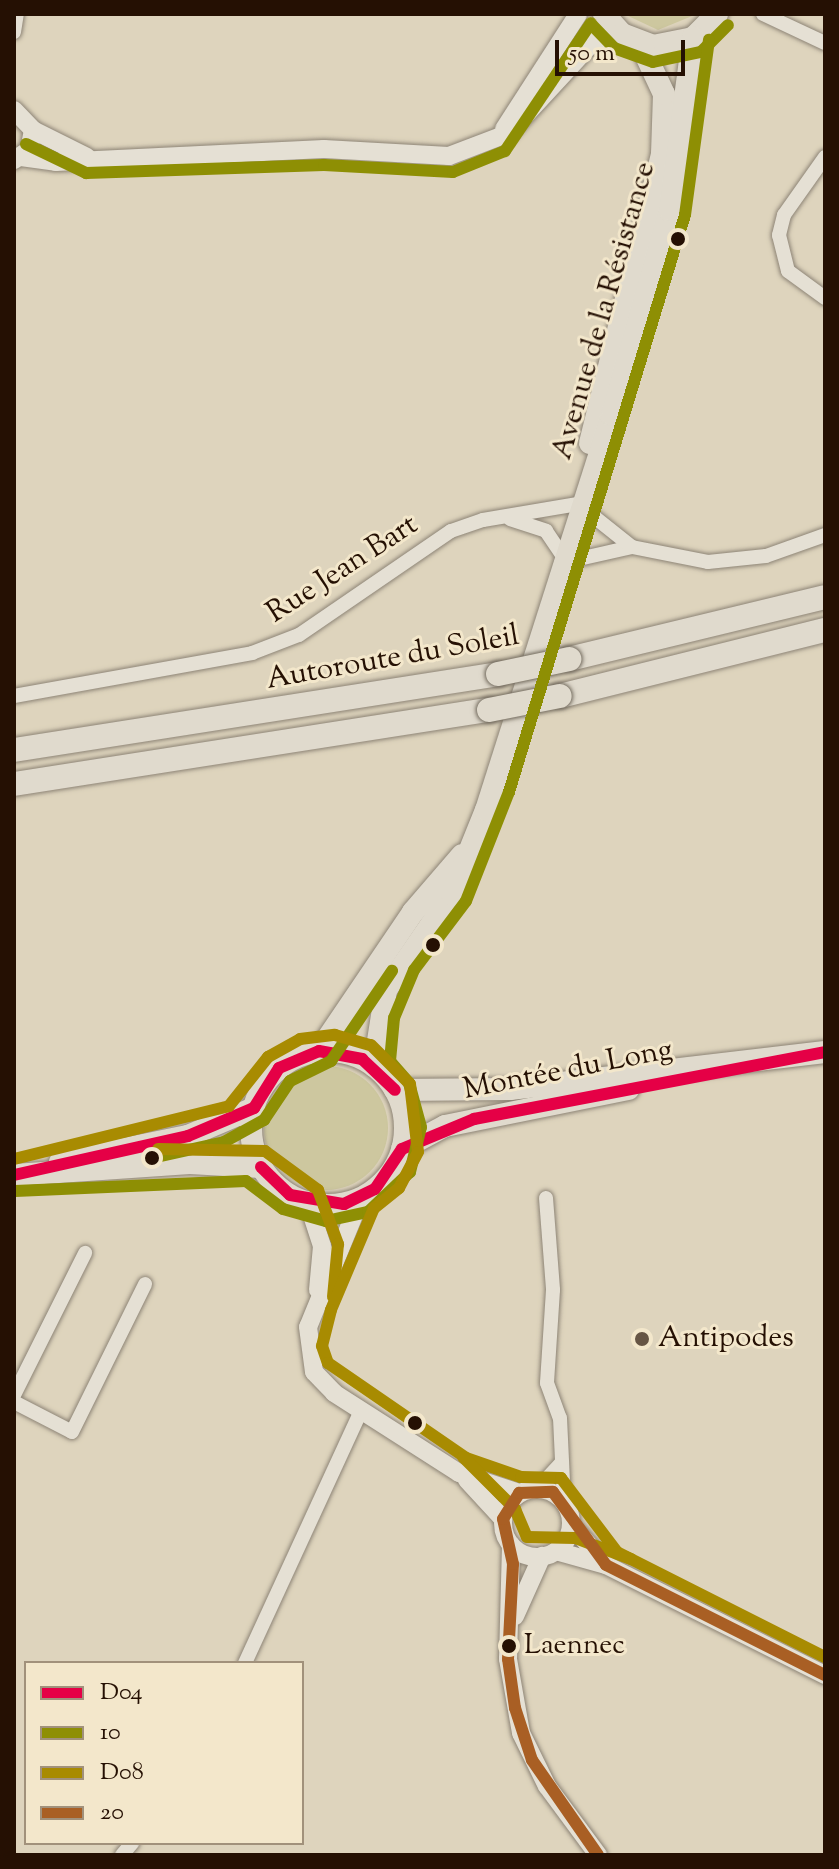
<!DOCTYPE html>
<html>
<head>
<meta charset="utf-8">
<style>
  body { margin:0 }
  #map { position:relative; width:839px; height:1869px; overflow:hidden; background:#ded4bd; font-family:"Sorts Mill Goudy",serif }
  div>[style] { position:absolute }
  .green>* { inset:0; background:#cdc79f }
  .round { border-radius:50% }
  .roads { filter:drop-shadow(0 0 2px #8d8476) drop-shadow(0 0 2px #8d8476) }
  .street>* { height:14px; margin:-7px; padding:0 7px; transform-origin:7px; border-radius:7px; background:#e5e0d4 }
  .secondary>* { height:18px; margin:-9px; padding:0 9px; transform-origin:9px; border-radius:9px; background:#e5e0d4 }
  .secondary>.ring { margin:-9px; padding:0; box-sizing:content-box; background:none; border:18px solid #e5e0d4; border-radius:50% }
  .primary>* { height:22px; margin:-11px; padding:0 11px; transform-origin:11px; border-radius:11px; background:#e0dacd }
  .primary>.ring { margin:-11px; padding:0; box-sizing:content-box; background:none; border:22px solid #e0dacd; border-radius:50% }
  .highway>* { height:24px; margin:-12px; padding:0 12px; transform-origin:12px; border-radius:12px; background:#e0dacd }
  .bridges { filter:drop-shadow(0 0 2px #726a5d) drop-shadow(0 0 2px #726a5d) }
  .highway-bridge>* { height:24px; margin:-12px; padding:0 12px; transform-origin:12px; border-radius:12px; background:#e0dacd }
  .bus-1>* { height:12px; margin:-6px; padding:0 6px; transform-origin:6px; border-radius:6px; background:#e50046 }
  .bus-2>* { height:12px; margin:-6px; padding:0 6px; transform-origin:6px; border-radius:6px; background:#8e8f04 }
  .bus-3>* { height:12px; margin:-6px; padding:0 6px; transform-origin:6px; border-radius:6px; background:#a88b01 }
  .bus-4>* { height:12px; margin:-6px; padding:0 6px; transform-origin:6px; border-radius:6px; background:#a95f24 }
  .dots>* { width:22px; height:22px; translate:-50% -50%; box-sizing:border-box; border:4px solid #f3e7cb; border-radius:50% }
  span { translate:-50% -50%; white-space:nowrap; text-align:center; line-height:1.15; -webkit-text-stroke:6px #f3e7cb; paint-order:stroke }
  .bus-label { font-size:28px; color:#251003 }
  .left { translate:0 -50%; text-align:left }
  .street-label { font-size:30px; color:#251003 }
  .poi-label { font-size:30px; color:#251003 }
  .frame { position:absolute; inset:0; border:16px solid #251003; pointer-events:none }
  .legend { position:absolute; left:24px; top:1661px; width:280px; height:184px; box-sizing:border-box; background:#f3e7cb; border:2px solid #a1917b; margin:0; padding:10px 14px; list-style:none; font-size:24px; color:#251003 }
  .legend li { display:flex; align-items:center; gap:16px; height:40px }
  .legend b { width:40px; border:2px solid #a1917b }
  .scale { position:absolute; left:555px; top:40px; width:130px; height:36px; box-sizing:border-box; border:4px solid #251003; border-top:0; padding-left:10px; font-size:24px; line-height:28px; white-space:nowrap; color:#251003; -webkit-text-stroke:6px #f3e7cb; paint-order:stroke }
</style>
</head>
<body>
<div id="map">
  <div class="green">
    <i style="clip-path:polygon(624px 14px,697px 14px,658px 30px)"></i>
    <i class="round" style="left:264px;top:1066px;width:124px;height:124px"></i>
  </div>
  <div class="roads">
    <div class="street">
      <i style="left:763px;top:14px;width:68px;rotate:25.1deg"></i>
      <i style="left:14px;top:32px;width:18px;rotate:-81deg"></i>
      <i style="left:825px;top:157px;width:71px;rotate:125.3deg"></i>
      <i style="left:784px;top:215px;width:21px;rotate:104deg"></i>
      <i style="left:779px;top:235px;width:37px;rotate:76deg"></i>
      <i style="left:788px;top:271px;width:46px;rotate:36.1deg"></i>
      <i style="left:510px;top:519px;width:38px;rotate:18deg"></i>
      <i style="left:546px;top:531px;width:29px;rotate:56deg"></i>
      <i style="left:561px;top:563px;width:73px;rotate:-12.7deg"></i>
      <i style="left:632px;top:547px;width:77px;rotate:11.2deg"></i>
      <i style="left:708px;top:562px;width:58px;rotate:-5.9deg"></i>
      <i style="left:766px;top:556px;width:63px;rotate:-19.6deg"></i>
      <i style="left:14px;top:696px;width:242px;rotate:-10.2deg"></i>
      <i style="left:252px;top:653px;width:50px;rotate:-21deg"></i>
      <i style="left:299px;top:635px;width:184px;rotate:-34.4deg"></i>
      <i style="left:451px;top:531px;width:34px;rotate:-19deg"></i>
      <i style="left:483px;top:520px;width:96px;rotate:-9.6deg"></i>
      <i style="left:578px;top:504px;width:69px;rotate:38.5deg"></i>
      <i style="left:546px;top:1198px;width:92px;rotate:85.6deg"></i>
      <i style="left:553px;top:1290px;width:93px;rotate:93.7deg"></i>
      <i style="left:547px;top:1383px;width:37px;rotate:70deg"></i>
      <i style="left:560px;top:1418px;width:84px;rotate:87.3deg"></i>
      <i style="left:14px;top:1395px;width:159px;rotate:-63.4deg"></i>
      <i style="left:14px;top:1402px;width:65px;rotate:27.3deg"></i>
      <i style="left:72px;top:1432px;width:165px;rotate:-63.7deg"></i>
      <i style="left:538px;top:1488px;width:33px;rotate:-47deg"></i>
      <i style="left:245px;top:1663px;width:277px;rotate:-65.3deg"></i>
      <i style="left:122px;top:1855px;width:16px;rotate:-50deg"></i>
    </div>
    <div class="secondary">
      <i style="left:14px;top:110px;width:28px;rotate:46deg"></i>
      <i style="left:33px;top:130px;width:20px;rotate:101deg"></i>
      <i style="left:29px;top:150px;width:18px;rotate:146deg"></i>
      <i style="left:504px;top:129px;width:137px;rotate:-57.2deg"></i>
      <i style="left:33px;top:130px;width:60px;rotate:26.6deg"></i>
      <i style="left:21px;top:157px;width:35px;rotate:8deg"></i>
      <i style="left:56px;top:162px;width:268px;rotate:-2.8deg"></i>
      <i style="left:324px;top:149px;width:125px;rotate:3.2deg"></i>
      <i style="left:449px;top:156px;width:64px;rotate:-21deg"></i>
      <i style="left:509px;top:133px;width:125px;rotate:-47.3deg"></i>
      <i style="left:594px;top:41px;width:29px;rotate:-14deg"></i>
      <i style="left:361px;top:1198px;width:139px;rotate:112.3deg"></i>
      <i style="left:308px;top:1327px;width:45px;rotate:82.4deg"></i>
      <i style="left:314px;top:1372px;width:29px;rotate:46deg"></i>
      <i style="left:334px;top:1393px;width:148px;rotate:32.6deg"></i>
      <i style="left:459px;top:1473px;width:63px;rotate:18.4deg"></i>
      <i style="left:308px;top:1203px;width:45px;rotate:72deg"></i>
      <i style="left:322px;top:1246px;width:44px;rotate:95.2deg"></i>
      <i style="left:467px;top:1480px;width:53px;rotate:47.3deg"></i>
      <i class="ring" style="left:503px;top:1489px;width:50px;height:50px"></i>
      <i style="left:571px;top:1525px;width:50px;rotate:48.3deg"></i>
      <i style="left:511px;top:1545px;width:114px;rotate:91.5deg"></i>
      <i style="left:508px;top:1659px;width:75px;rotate:80deg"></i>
      <i style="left:521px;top:1733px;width:59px;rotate:63.9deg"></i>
      <i style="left:547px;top:1786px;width:86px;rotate:53.5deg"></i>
      <i style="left:556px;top:1551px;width:52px;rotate:15.6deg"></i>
      <i style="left:606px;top:1565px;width:245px;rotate:26.7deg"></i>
      <i style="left:515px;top:1616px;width:66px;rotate:-65.8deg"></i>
    </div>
    <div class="primary">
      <i style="left:604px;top:14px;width:27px;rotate:48deg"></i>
      <i style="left:622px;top:34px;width:33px;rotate:21deg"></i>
      <i style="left:653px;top:46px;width:41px;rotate:-11.3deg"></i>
      <i style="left:693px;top:38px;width:34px;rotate:-45deg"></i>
      <i style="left:590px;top:443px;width:298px;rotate:-76deg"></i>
      <i style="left:662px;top:154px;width:60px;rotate:-88.1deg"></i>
      <i style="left:664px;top:94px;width:56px;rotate:-115.2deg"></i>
      <i style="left:319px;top:1051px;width:168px;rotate:-55.9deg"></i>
      <i style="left:413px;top:912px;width:75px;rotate:-49.3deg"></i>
      <i class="ring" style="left:251px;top:1051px;width:132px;height:132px"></i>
      <i style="left:374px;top:1066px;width:77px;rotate:-81deg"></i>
      <i style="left:386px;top:990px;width:116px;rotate:-55.5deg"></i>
      <i style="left:452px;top:894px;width:91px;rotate:-68deg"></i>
      <i style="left:486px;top:810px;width:415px;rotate:-72.3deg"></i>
      <i style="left:612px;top:415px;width:213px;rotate:-74.2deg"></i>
      <i style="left:670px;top:210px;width:174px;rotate:-82.4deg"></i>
      <i style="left:395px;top:1090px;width:115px;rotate:-0.5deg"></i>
      <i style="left:510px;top:1089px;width:317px;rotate:-6.7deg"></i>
      <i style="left:402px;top:1149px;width:49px;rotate:-28.1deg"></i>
      <i style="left:445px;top:1126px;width:187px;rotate:-11.4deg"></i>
      <i style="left:60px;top:1162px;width:131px;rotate:-11.5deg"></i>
      <i style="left:188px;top:1136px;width:72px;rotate:-23deg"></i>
      <i style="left:14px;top:1175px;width:176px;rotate:-3.9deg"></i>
      <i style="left:190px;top:1163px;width:71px;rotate:3.2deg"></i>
    </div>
    <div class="highway">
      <i style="left:569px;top:659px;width:263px;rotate:-13.6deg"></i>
      <i style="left:560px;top:696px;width:273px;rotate:-14deg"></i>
      <i style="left:14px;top:750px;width:490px;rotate:-8.9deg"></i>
      <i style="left:14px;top:784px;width:481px;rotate:-8.9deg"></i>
    </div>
  </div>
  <div class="bridges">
    <div class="highway-bridge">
      <i style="left:498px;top:674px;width:73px;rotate:-11.9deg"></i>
      <i style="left:489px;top:710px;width:72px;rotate:-11.2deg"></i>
    </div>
  </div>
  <div class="bus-1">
    <i style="left:254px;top:1108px;width:47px;rotate:-58deg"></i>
    <i style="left:279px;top:1068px;width:43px;rotate:-23deg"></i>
    <i style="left:319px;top:1051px;width:44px;rotate:10.5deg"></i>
    <i style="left:362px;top:1059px;width:45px;rotate:43.2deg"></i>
    <i style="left:402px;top:1149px;width:78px;rotate:-22.6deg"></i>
    <i style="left:474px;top:1119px;width:357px;rotate:-10.8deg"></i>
    <i style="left:261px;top:1167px;width:40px;rotate:44deg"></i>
    <i style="left:290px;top:1195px;width:55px;rotate:9.5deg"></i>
    <i style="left:344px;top:1204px;width:34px;rotate:-26deg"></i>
    <i style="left:375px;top:1189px;width:48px;rotate:-56deg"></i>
    <i style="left:14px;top:1175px;width:178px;rotate:-12.6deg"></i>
    <i style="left:188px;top:1136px;width:72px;rotate:-23deg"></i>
  </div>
  <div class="bus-2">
    <i style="left:592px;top:25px;width:32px;rotate:46deg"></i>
    <i style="left:614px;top:48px;width:41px;rotate:19.7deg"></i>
    <i style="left:653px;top:62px;width:49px;rotate:-11.8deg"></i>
    <i style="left:701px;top:52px;width:38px;rotate:-45deg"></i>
    <i style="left:26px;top:144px;width:67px;rotate:25.8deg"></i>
    <i style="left:86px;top:173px;width:238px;rotate:-1.9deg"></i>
    <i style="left:324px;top:165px;width:129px;rotate:3.1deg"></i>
    <i style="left:453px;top:172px;width:56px;rotate:-22deg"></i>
    <i style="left:505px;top:151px;width:154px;rotate:-56.1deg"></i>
    <i style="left:152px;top:1158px;width:74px;rotate:-12.5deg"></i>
    <i style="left:224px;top:1142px;width:46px;rotate:-28.8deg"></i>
    <i style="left:264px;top:1120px;width:47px;rotate:-56.3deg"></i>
    <i style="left:290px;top:1081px;width:46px;rotate:-26deg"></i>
    <i style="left:331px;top:1061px;width:109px;rotate:-55.9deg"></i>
    <i style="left:15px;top:1191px;width:231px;rotate:-2.5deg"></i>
    <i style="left:246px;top:1181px;width:46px;rotate:37.1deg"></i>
    <i style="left:283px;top:1209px;width:45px;rotate:15.6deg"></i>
    <i style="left:326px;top:1221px;width:43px;rotate:-12.1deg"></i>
    <i style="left:368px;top:1212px;width:58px;rotate:-43.6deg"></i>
    <i style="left:410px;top:1172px;width:46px;rotate:-76.3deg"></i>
    <i style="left:421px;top:1127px;width:46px;rotate:-105.3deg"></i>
    <i style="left:409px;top:1083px;width:29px;rotate:-131deg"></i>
    <i style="left:390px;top:1061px;width:43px;rotate:-84.7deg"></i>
    <i style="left:394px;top:1018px;width:52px;rotate:-67.4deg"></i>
    <i style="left:414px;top:970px;width:86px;rotate:-53deg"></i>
    <i style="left:466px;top:901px;width:117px;rotate:-68.5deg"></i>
    <i style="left:509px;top:792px;width:603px;rotate:-73.04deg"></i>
    <i style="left:685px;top:215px;width:177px;rotate:-82.2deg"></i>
  </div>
  <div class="bus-3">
    <i style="left:158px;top:1149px;width:107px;rotate:1.1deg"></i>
    <i style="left:265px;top:1151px;width:66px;rotate:36.3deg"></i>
    <i style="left:318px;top:1190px;width:58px;rotate:69.7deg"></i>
    <i style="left:338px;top:1244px;width:53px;rotate:95.4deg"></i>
    <i style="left:14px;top:1159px;width:221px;rotate:-13.8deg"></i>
    <i style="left:229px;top:1106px;width:63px;rotate:-51.5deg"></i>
    <i style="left:268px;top:1057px;width:37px;rotate:-29deg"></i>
    <i style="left:300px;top:1039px;width:35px;rotate:-7deg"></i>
    <i style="left:335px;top:1035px;width:37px;rotate:16deg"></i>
    <i style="left:371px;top:1045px;width:55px;rotate:45deg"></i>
    <i style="left:410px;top:1084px;width:68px;rotate:83.3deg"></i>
    <i style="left:418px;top:1152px;width:41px;rotate:117.8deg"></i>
    <i style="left:399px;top:1188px;width:32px;rotate:141deg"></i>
    <i style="left:374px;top:1208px;width:111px;rotate:112.9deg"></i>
    <i style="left:331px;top:1310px;width:37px;rotate:104deg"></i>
    <i style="left:322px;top:1346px;width:18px;rotate:71deg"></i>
    <i style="left:328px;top:1363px;width:168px;rotate:34.5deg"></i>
    <i style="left:466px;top:1458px;width:58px;rotate:19.1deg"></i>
    <i style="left:521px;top:1477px;width:40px;rotate:1.4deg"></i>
    <i style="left:561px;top:1478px;width:93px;rotate:52.9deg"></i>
    <i style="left:617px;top:1552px;width:233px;rotate:26.8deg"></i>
    <i style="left:463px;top:1457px;width:74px;rotate:45deg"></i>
    <i style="left:515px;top:1509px;width:30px;rotate:67deg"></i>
    <i style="left:527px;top:1537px;width:48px;rotate:1.2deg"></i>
    <i style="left:575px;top:1538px;width:60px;rotate:20.6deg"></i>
  </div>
  <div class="bus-4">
    <i style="left:598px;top:1855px;width:116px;rotate:-124.8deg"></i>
    <i style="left:532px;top:1760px;width:55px;rotate:-108.1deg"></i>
    <i style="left:515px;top:1708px;width:49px;rotate:-98.1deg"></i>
    <i style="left:508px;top:1659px;width:95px;rotate:-87deg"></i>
    <i style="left:513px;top:1564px;width:46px;rotate:-102.5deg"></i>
    <i style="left:503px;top:1519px;width:31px;rotate:-58deg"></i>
    <i style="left:519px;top:1493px;width:34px;rotate:-2deg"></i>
    <i style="left:553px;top:1492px;width:90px;rotate:54deg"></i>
    <i style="left:606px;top:1565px;width:245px;rotate:26.7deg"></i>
  </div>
  <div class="dots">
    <i style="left:678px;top:239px;background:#251003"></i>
    <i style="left:433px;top:945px;background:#251003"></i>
    <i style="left:152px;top:1158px;background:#251003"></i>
    <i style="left:642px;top:1339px;background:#654"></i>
    <i style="left:415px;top:1423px;background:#251003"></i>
    <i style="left:509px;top:1646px;background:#251003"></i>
  </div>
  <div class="bus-label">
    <span class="left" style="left:524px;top:1646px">Laennec</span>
  </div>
  <div class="street-label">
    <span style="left:605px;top:311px;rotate:-74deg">Avenue de la Résistance</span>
    <span style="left:343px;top:570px;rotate:-33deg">Rue Jean Bart</span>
    <span style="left:393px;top:659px;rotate:-10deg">Autoroute du Soleil</span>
    <span style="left:568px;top:1071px;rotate:-11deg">Montée du Long</span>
  </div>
  <div class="poi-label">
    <span class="left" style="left:658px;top:1339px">Antipodes</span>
  </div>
  <div class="frame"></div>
  <ul class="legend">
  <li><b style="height:10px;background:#e50046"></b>D04</li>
  <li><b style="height:10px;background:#8e8f04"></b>10</li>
  <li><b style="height:10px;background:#a88b01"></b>D08</li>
  <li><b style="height:10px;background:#a95f24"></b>20</li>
  </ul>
  <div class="scale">50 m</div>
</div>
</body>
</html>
